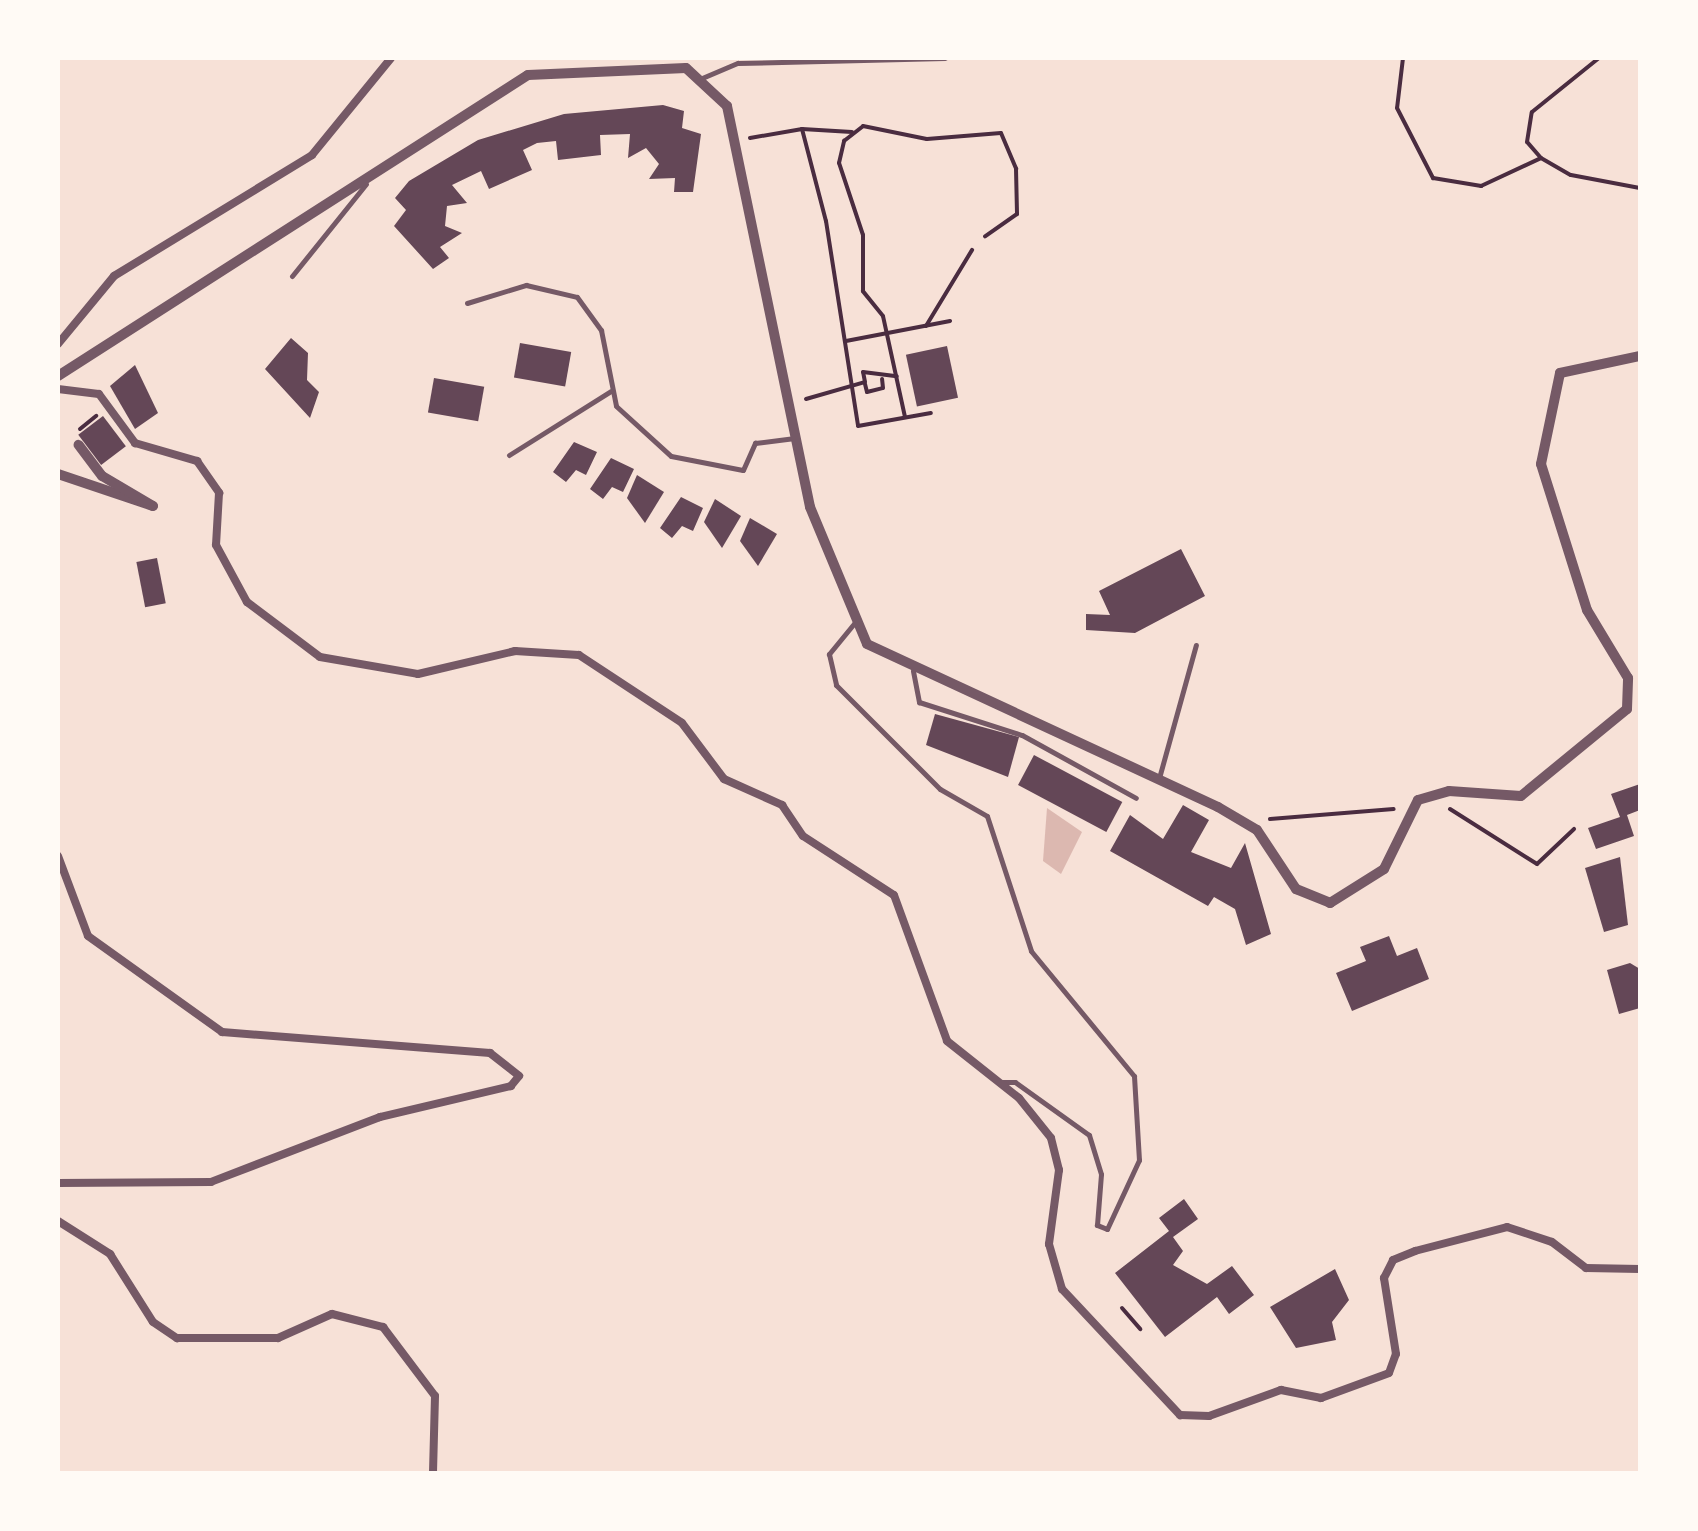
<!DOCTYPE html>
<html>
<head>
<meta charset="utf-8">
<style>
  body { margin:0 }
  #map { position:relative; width:1698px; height:1531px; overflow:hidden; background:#f7e1d7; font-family:Barlow,sans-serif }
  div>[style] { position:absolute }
  .water>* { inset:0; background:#dcb8b0 }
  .building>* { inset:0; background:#644757; transform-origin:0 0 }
  .path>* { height:4px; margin:-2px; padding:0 2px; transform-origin:2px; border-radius:2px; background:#4a2c40 }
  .service>* { height:5px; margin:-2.5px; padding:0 2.5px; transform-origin:2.5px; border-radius:2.5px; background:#755966 }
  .pedestrian>* { height:8px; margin:-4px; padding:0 4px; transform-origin:4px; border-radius:4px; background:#755966 }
  .minor>* { height:10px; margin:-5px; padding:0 5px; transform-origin:5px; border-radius:5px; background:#755966 }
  span { translate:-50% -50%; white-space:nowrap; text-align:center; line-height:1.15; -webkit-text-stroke:8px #fffaf5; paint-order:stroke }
  .frame { position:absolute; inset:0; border:60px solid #fffaf5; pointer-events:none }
</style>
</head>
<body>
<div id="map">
  <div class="water">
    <i style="clip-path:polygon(1047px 808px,1082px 832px,1061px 874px,1043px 861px)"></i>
  </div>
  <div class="building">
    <i style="clip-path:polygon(663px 105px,684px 111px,682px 128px,701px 134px,693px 192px,674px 192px,675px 178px,649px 179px,659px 164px,646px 148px,628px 158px,630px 134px,600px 135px,601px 155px,558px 160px,556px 141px,537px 143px,523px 150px,532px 170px,489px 189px,481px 171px,452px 185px,467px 203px,447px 206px,445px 226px,462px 233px,440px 247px,449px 258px,433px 269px,394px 226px,406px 210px,395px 198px,409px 181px,478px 140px,564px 114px)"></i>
    <i style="clip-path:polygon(291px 338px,308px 353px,307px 380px,319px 392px,310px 418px,265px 369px)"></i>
    <i style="left:520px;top:343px;width:52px;height:35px;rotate:10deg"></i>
    <i style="left:947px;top:346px;width:53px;height:42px;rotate:78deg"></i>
    <i style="clip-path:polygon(135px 365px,158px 413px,135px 429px,110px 386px)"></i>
    <i style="left:434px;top:378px;width:51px;height:35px;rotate:10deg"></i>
    <i style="left:103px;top:416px;width:38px;height:31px;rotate:53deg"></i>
    <i style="clip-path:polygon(574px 442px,597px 452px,586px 475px,576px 470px,566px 482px,553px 472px)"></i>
    <i style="clip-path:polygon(611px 458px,634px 469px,623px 492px,612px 487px,603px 499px,590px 489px)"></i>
    <i style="clip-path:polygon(637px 475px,664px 492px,645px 523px,627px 498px)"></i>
    <i style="clip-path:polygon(681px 497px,703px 508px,693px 531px,682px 526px,672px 538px,660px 528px)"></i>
    <i style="clip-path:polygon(715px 499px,741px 516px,722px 548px,704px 522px)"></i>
    <i style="clip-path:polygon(750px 518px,777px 534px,758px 566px,740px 541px)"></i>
    <i style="clip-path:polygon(1181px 549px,1205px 596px,1135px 633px,1086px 630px,1086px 614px,1110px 615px,1099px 591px)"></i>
    <i style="left:157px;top:558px;width:46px;height:21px;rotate:79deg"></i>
    <i style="clip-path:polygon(935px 714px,1019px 737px,1008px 777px,926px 745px)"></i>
    <i style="left:1034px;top:755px;width:100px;height:34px;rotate:28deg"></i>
    <i style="clip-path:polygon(1640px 784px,1640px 810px,1627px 815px,1634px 836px,1596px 849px,1588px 828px,1620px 817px,1611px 794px)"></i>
    <i style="clip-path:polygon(1183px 805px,1209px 820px,1191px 852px,1231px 868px,1245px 843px,1271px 934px,1246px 945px,1235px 909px,1214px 897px,1208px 906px,1110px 851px,1130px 815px,1163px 839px)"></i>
    <i style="clip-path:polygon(1620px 857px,1628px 925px,1604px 932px,1585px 868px)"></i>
    <i style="clip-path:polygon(1389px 936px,1397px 956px,1417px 948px,1429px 979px,1352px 1011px,1336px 973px,1366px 961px,1360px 947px)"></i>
    <i style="clip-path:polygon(1630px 963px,1640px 969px,1640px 1008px,1619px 1014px,1607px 970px)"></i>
    <i style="clip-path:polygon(1184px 1199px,1198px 1219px,1173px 1237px,1183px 1251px,1173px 1265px,1207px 1284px,1232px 1266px,1254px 1295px,1229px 1314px,1217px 1297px,1165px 1337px,1115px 1273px,1169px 1231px,1159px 1218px)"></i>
    <i style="clip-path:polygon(1335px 1269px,1349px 1300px,1332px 1322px,1336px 1340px,1296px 1348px,1270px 1307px)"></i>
  </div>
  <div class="path">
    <i style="left:1403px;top:58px;width:50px;rotate:96.8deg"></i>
    <i style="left:1397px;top:108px;width:79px;rotate:62.8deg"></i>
    <i style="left:1433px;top:178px;width:49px;rotate:9.5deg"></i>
    <i style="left:1481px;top:186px;width:66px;rotate:-25deg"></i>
    <i style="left:1541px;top:158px;width:34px;rotate:30deg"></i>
    <i style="left:1571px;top:175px;width:70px;rotate:10.7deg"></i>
    <i style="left:802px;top:129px;width:50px;rotate:3.4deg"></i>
    <i style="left:750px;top:138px;width:53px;rotate:-9.8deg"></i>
    <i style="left:802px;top:129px;width:95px;rotate:75.4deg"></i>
    <i style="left:826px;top:221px;width:207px;rotate:81.1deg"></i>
    <i style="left:858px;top:426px;width:74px;rotate:-10.1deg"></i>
    <i style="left:1541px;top:158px;width:21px;rotate:-131deg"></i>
    <i style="left:1527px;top:142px;width:30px;rotate:-81deg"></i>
    <i style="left:1532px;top:112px;width:86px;rotate:-38.9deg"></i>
    <i style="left:926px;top:326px;width:89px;rotate:-58.8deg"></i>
    <i style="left:846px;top:341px;width:106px;rotate:-10.9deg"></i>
    <i style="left:865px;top:384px;width:8px;rotate:76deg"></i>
    <i style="left:867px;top:392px;width:16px;rotate:-14deg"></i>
    <i style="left:883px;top:388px;width:9px;rotate:-96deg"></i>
    <i style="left:806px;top:399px;width:61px;rotate:-16.1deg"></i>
    <i style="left:865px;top:382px;width:10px;rotate:-101deg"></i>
    <i style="left:863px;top:372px;width:34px;rotate:7deg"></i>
    <i style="left:905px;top:417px;width:103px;rotate:-102.3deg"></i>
    <i style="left:883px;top:316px;width:32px;rotate:-129deg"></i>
    <i style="left:863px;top:291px;width:56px;rotate:-90deg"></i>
    <i style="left:863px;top:235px;width:76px;rotate:-108.4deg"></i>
    <i style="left:839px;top:163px;width:23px;rotate:-77deg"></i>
    <i style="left:844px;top:141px;width:24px;rotate:-38deg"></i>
    <i style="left:863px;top:126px;width:65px;rotate:11.5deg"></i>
    <i style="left:927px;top:139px;width:74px;rotate:-4.6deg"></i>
    <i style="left:1001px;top:133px;width:39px;rotate:67deg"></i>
    <i style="left:1016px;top:169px;width:45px;rotate:88.7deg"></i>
    <i style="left:1017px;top:214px;width:39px;rotate:145deg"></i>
    <i style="left:80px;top:429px;width:21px;rotate:-39deg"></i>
    <i style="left:1450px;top:809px;width:103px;rotate:32.3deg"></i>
    <i style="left:1537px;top:864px;width:51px;rotate:-43.4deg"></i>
    <i style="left:1270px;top:819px;width:124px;rotate:-4.6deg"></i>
    <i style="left:1122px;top:1308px;width:28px;rotate:49deg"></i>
  </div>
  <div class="service">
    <i style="left:702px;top:78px;width:39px;rotate:-23deg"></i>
    <i style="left:738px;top:63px;width:207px;rotate:-1.4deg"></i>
    <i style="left:292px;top:276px;width:118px;rotate:-51.2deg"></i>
    <i style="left:467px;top:303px;width:62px;rotate:-17deg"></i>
    <i style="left:526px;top:285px;width:52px;rotate:13.2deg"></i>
    <i style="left:577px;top:297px;width:41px;rotate:54deg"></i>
    <i style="left:601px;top:330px;width:77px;rotate:78.8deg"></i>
    <i style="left:616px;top:406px;width:74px;rotate:42.3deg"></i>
    <i style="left:671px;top:456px;width:73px;rotate:11deg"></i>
    <i style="left:743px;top:470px;width:30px;rotate:-66deg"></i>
    <i style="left:755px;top:443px;width:40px;rotate:-7.1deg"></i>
    <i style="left:509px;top:455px;width:120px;rotate:-32.1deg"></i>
    <i style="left:856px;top:621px;width:43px;rotate:129.3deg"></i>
    <i style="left:829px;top:654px;width:32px;rotate:77deg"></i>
    <i style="left:836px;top:685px;width:147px;rotate:45deg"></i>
    <i style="left:940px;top:789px;width:54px;rotate:29.9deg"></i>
    <i style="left:987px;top:816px;width:142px;rotate:71.9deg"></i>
    <i style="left:1031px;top:951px;width:162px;rotate:50.5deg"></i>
    <i style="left:1134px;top:1076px;width:84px;rotate:86.6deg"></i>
    <i style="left:1139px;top:1160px;width:76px;rotate:114.9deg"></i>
    <i style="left:1107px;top:1229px;width:11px;rotate:-158deg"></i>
    <i style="left:1097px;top:1225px;width:51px;rotate:-85.5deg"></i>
    <i style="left:1101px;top:1174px;width:41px;rotate:-107.1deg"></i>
    <i style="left:1089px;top:1135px;width:91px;rotate:-144.4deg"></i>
    <i style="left:1015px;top:1082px;width:14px;rotate:180deg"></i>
    <i style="left:913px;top:671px;width:32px;rotate:79deg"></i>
    <i style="left:919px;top:702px;width:108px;rotate:17.8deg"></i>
    <i style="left:1022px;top:735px;width:130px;rotate:28.9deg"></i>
    <i style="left:1159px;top:778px;width:138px;rotate:-74.5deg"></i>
  </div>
  <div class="pedestrian">
    <i style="left:58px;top:344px;width:88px;rotate:-50.5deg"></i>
    <i style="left:114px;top:276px;width:232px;rotate:-31.4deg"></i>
    <i style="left:312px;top:155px;width:125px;rotate:-50.8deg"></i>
    <i style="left:58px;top:389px;width:41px;rotate:7deg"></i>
    <i style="left:99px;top:394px;width:61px;rotate:53.7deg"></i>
    <i style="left:135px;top:443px;width:65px;rotate:16.2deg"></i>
    <i style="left:197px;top:461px;width:39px;rotate:55deg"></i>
    <i style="left:219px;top:493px;width:52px;rotate:93.3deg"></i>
    <i style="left:216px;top:545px;width:65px;rotate:61.5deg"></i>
    <i style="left:247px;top:602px;width:91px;rotate:37deg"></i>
    <i style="left:320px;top:657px;width:99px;rotate:9.8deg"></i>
    <i style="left:418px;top:674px;width:100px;rotate:-13.3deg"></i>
    <i style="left:515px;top:651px;width:64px;rotate:3.6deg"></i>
    <i style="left:579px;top:655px;width:123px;rotate:33.4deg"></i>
    <i style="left:682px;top:723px;width:70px;rotate:53.1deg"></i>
    <i style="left:724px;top:779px;width:64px;rotate:24.1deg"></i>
    <i style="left:782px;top:805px;width:37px;rotate:56deg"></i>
    <i style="left:803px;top:836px;width:108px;rotate:33deg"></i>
    <i style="left:894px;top:895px;width:155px;rotate:70deg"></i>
    <i style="left:947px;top:1041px;width:92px;rotate:38.4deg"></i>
    <i style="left:1019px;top:1098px;width:51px;rotate:51.3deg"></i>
    <i style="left:1051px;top:1138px;width:33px;rotate:76deg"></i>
    <i style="left:1059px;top:1170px;width:75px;rotate:97.7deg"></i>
    <i style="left:1049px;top:1244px;width:47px;rotate:73.9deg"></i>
    <i style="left:1062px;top:1289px;width:173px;rotate:46.9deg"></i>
    <i style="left:1180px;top:1415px;width:29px;rotate:2deg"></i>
    <i style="left:1209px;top:1416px;width:77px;rotate:-19.9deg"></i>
    <i style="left:1281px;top:1390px;width:41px;rotate:11.3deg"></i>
    <i style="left:1321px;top:1398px;width:72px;rotate:-20.2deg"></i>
    <i style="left:1389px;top:1373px;width:20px;rotate:-70deg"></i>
    <i style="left:1396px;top:1354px;width:77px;rotate:-99deg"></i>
    <i style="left:1384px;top:1278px;width:20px;rotate:-63deg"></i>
    <i style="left:1393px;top:1260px;width:24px;rotate:-22deg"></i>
    <i style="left:1415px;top:1251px;width:95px;rotate:-14.6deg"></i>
    <i style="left:1507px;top:1227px;width:47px;rotate:18.4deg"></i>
    <i style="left:1552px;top:1242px;width:43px;rotate:37.4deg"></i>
    <i style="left:1586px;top:1268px;width:54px;rotate:1.1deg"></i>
    <i style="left:58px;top:856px;width:85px;rotate:69.4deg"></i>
    <i style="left:88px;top:936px;width:165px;rotate:35.6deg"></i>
    <i style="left:222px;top:1032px;width:269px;rotate:4.5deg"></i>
    <i style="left:490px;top:1053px;width:37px;rotate:38deg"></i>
    <i style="left:519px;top:1076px;width:13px;rotate:129deg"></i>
    <i style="left:511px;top:1086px;width:135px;rotate:166.7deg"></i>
    <i style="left:380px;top:1117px;width:181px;rotate:159deg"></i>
    <i style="left:211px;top:1182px;width:153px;rotate:179.6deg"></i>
    <i style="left:58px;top:1221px;width:62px;rotate:32.4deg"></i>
    <i style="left:110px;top:1254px;width:80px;rotate:57.7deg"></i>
    <i style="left:153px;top:1322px;width:29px;rotate:34deg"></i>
    <i style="left:177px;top:1338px;width:101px"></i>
    <i style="left:278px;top:1338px;width:59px;rotate:-24deg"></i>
    <i style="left:332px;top:1314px;width:53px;rotate:14.3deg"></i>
    <i style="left:383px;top:1327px;width:86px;rotate:53deg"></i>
    <i style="left:435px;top:1396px;width:78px;rotate:91.5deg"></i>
  </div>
  <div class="minor">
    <i style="left:58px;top:376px;width:558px;rotate:-32.64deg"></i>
    <i style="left:528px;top:75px;width:158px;rotate:-2.5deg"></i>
    <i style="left:686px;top:68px;width:56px;rotate:42.8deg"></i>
    <i style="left:727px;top:106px;width:409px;rotate:78.3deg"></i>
    <i style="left:810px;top:507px;width:148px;rotate:67.4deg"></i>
    <i style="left:867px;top:644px;width:387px;rotate:24.9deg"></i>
    <i style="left:1218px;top:807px;width:45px;rotate:30.5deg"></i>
    <i style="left:1257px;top:830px;width:71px;rotate:56.5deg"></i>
    <i style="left:1296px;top:889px;width:37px;rotate:22deg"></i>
    <i style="left:1330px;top:903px;width:64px;rotate:-32.2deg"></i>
    <i style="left:1384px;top:869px;width:77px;rotate:-63.8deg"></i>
    <i style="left:1418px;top:800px;width:32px;rotate:-16deg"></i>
    <i style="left:1449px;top:791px;width:72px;rotate:4deg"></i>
    <i style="left:1521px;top:796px;width:137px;rotate:-39.4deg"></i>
    <i style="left:1627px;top:709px;width:31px;rotate:-88deg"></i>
    <i style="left:1628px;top:678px;width:79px;rotate:-121.1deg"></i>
    <i style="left:1587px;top:610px;width:153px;rotate:-107.5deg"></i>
    <i style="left:1541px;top:464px;width:93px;rotate:-78.2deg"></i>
    <i style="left:1560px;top:373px;width:82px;rotate:-12deg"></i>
    <i style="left:58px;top:474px;width:100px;rotate:18.6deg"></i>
    <i style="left:153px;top:506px;width:59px;rotate:-149.5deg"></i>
    <i style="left:102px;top:476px;width:39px;rotate:-127deg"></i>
  </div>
  <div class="frame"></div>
</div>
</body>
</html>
